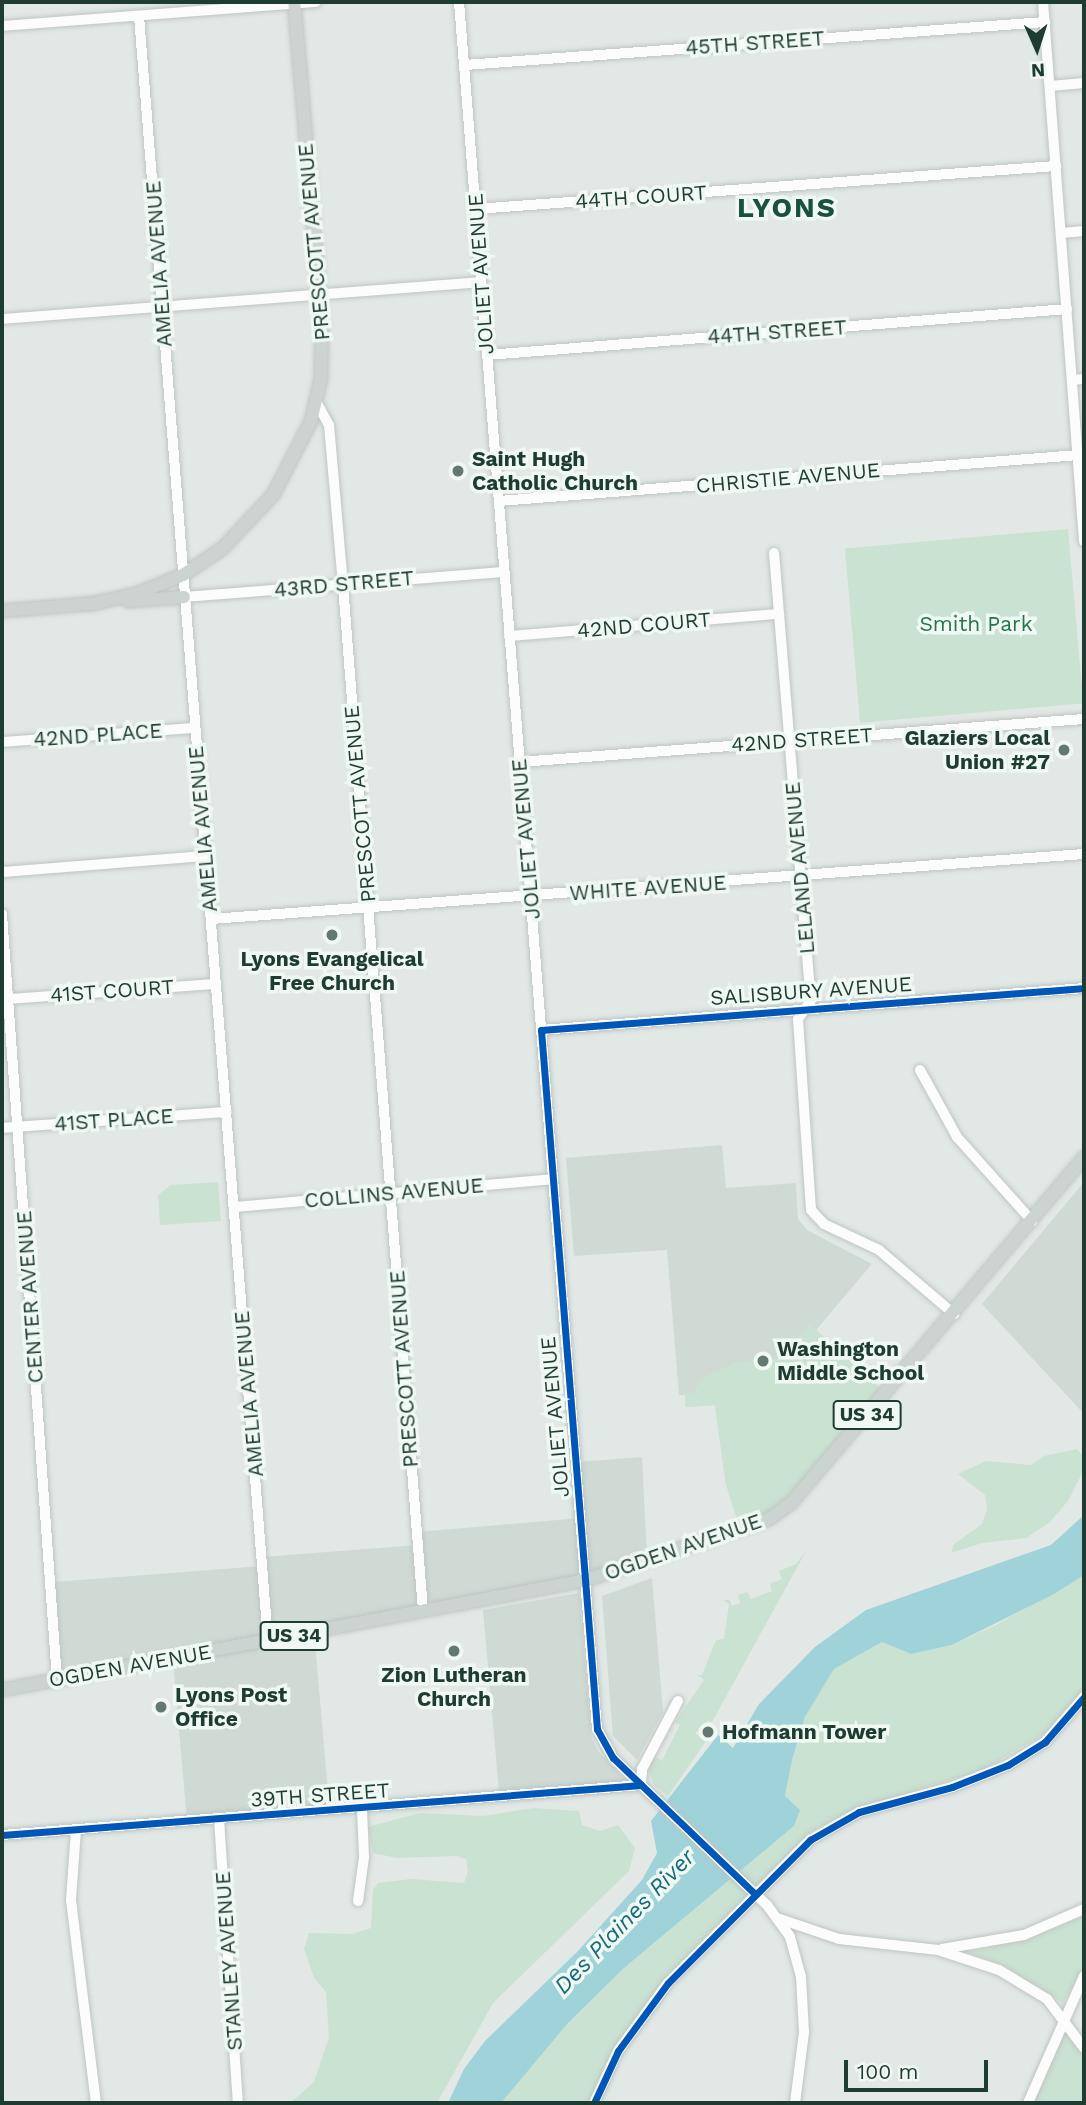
<!DOCTYPE html>
<html>
<head>
<meta charset="utf-8">
<style>
  body { margin:0 }
  #map { position:relative; width:1086px; height:2105px; overflow:hidden; background:#e2e8e5; font-family:"Work Sans",sans-serif }
  div>[style] { position:absolute }
  .built>* { inset:0; background:#cfdad5; transform-origin:0 0 }
  .green>* { inset:0; background:#cae2d1; transform-origin:0 0 }
  .water>* { inset:0; background:#a0d2d9 }
  .roads { filter:drop-shadow(0 0 2px #bfc5c2) drop-shadow(0 0 2px #bfc5c2) }
  .minor>* { height:10px; margin:-5px; padding:0 5px; transform-origin:5px; border-radius:5px; background:#fbfcfb }
  .major>* { height:12px; margin:-6px; padding:0 6px; transform-origin:6px; border-radius:6px; background:#ccd4d2 }
  .cycleway>* { height:7px; margin:-3.5px; padding:0 3.5px; transform-origin:3.5px; border-radius:3.5px; background:#0057b8 }
  .dots>* { width:19px; height:19px; translate:-50% -50%; box-sizing:border-box; border:4px solid #eff8f3; border-radius:50% }
  span { translate:-50% -50%; white-space:nowrap; text-align:center; line-height:1.15; -webkit-text-stroke:7px #eff8f3; paint-order:stroke }
  .shield-label span { padding:2px 5px; background:#eff8f3; border:2px solid; border-radius:5px; -webkit-text-stroke-width:0 }
  .shield-label { font-size:19px; color:#1f3c33; font-weight:700 }
  .street-label { font-size:21px; color:#1f3c33 }
  .poi-label { font-size:21px; color:#1f3c33; font-weight:700 }
  .left { translate:0 -50%; text-align:left }
  .right { translate:-100% -50%; text-align:right }
  .park-label { font-size:21px; color:#277543 }
  .water-label { font-size:23px; color:#166c7b; font-style:italic }
  .district-label { font-size:28px; color:#1a4f41; font-weight:700; letter-spacing:2px }
  .frame { position:absolute; inset:0; border:4px solid #1f3c33; pointer-events:none }
  .north { position:absolute; left:1002px; top:14px; width:70px; height:70px; -webkit-text-stroke:5px #eff8f3; paint-order:stroke; rotate:177deg; font-size:19px; font-weight:700; line-height:28px; text-align:center; color:#1f3c33 }
  .north::after { content:''; display:block; margin:auto; width:24px; height:32px; background:#1f3c33; clip-path:polygon(50% 0,100% 100%,50% 72%,0 100%) }
  .scale { position:absolute; left:844px; top:2060px; width:144px; height:32px; box-sizing:border-box; border:4px solid #1f3c33; border-top:0; padding-left:9px; font-size:21px; line-height:24px; white-space:nowrap; color:#1f3c33; -webkit-text-stroke:5px #eff8f3; paint-order:stroke }
</style>
</head>
<body>
<div id="map">
  <div class="built">
    <i style="clip-path:polygon(722px 1145px,726px 1188px,796px 1183px,798px 1219px,807px 1230px,872px 1264px,816px 1330px,884px 1392px,726px 1485px,715px 1405px,686px 1407px,685px 1395px,679px 1395px,667px 1250px,574px 1256px,566px 1158px)"></i>
    <i style="clip-path:polygon(1084px 1182px,1084px 1414px,982px 1304px)"></i>
    <i style="clip-path:polygon(642px 1457px,647px 1557px,583px 1579px,59px 1677px,53px 1582px,262px 1566px,262px 1557px,417px 1545px,417px 1532px,581px 1518px,576px 1462px)"></i>
    <i style="clip-path:polygon(652px 1578px,663px 1712px,637px 1760px,613px 1736px,602px 1596px)"></i>
    <i style="clip-path:polygon(579px 1593px,591px 1736px,598px 1751px,628px 1783px,499px 1792px,483px 1610px)"></i>
    <i style="left:315px;top:1643px;width:166px;height:143px;rotate:85deg"></i>
  </div>
  <div class="green">
    <i style="left:1068px;top:529px;width:175px;height:224px;rotate:85deg"></i>
    <i style="clip-path:polygon(218px 1182px,221px 1221px,160px 1225px,158px 1195px,171px 1185px)"></i>
    <i style="clip-path:polygon(810px 1324px,884px 1392px,788px 1503px,739px 1526px,726px 1485px,715px 1405px,686px 1407px,685px 1394px,693px 1393px,703px 1377px,737px 1362px,779px 1358px)"></i>
    <i style="clip-path:polygon(1077px 1449px,1084px 1457px,1082px 1473px,1068px 1501px,1050px 1522px,1026px 1538px,982px 1543px,951px 1553px,954px 1544px,982px 1524px,987px 1509px,985px 1495px,958px 1474px,986px 1461px,1031px 1465px,1044px 1456px)"></i>
    <i style="clip-path:polygon(806px 1551px,712px 1722px,707px 1721px,695px 1733px,706px 1741px,668px 1796px,654px 1785px,649px 1770px,654px 1757px,662px 1760px,680px 1725px,675px 1722px,704px 1680px,697px 1675px,702px 1675px,716px 1640px,724px 1639px,729px 1604px,723px 1600px,729px 1600px,732px 1606px,740px 1603px,738px 1595px,748px 1592px,751px 1599px,772px 1591px,770px 1584px,782px 1579px,779px 1571px,796px 1564px)"></i>
    <i style="clip-path:polygon(1084px 1575px,1084px 1688px,1047px 1732px,981px 1771px,859px 1807px,811px 1831px,661px 1982px,605px 2065px,589px 2103px,501px 2103px,568px 2023px,624px 1968px,794px 1826px,785px 1796px,792px 1760px,805px 1717px,834px 1669px,882px 1642px,911px 1654px,952px 1645px,996px 1625px)"></i>
    <i style="clip-path:polygon(534px 1808px,579px 1811px,582px 1825px,600px 1831px,618px 1825px,635px 1848px,629px 1871px,493px 2003px,437px 2103px,290px 2103px,314px 2082px,329px 2037px,326px 1992px,314px 1978px,304px 1949px,309px 1933px,352px 1934px,371px 1928px,373px 1890px,378px 1883px,411px 1879px,464px 1883px,468px 1871px,466px 1859px,457px 1856px,397px 1858px,373px 1853px,368px 1827px,420px 1813px,483px 1816px)"></i>
    <i style="clip-path:polygon(1084px 1916px,1084px 1966px,1063px 2003px,1005px 1966px,967px 1952px,1029px 1939px)"></i>
    <i style="clip-path:polygon(1069px 2032px,1084px 2056px,1084px 2103px,1033px 2103px,1063px 2033px)"></i>
  </div>
  <div class="water">
    <i style="clip-path:polygon(1084px 1515px,1084px 1575px,1054px 1594px,952px 1645px,911px 1654px,882px 1642px,834px 1669px,805px 1717px,792px 1760px,785px 1796px,800px 1810px,794px 1826px,624px 1968px,568px 2023px,501px 2103px,448px 2103px,464px 2069px,485px 2041px,577px 1952px,642px 1880px,657px 1853px,651px 1821px,718px 1735px,733px 1748px,759px 1704px,815px 1647px,866px 1610px,1051px 1545px)"></i>
  </div>
  <div class="roads">
    <div class="minor">
      <i style="left:459px;top:2px;width:1733px;rotate:85.43deg"></i>
      <i style="left:597px;top:1729px;width:33px;rotate:61deg"></i>
      <i style="left:613px;top:1758px;width:213px;rotate:43.7deg"></i>
      <i style="left:767px;top:1905px;width:39px;rotate:54deg"></i>
      <i style="left:790px;top:1937px;width:41px;rotate:74.6deg"></i>
      <i style="left:801px;top:1977px;width:55px;rotate:86.9deg"></i>
      <i style="left:804px;top:2032px;width:72px;rotate:97.2deg"></i>
      <i style="left:1043px;top:2px;width:541px;rotate:85.65deg"></i>
      <i style="left:139px;top:16px;width:1630px;rotate:85.46deg"></i>
      <i style="left:2px;top:26px;width:315px;rotate:-4.4deg"></i>
      <i style="left:465px;top:65px;width:582px;rotate:-4.24deg"></i>
      <i style="left:1050px;top:86px;width:34px;rotate:-5deg"></i>
      <i style="left:476px;top:209px;width:582px;rotate:-4.24deg"></i>
      <i style="left:1062px;top:233px;width:22px;rotate:-5deg"></i>
      <i style="left:2px;top:319px;width:480px;rotate:-4.4deg"></i>
      <i style="left:487px;top:355px;width:582px;rotate:-4.53deg"></i>
      <i style="left:1072px;top:380px;width:12px;rotate:-5deg"></i>
      <i style="left:316px;top:401px;width:27px;rotate:62deg"></i>
      <i style="left:329px;top:425px;width:161px;rotate:85deg"></i>
      <i style="left:343px;top:585px;width:1028px;rotate:85.54deg"></i>
      <i style="left:499px;top:501px;width:581px;rotate:-4.54deg"></i>
      <i style="left:774px;top:553px;width:449px;rotate:85.3deg"></i>
      <i style="left:811px;top:1000px;width:23px;rotate:124deg"></i>
      <i style="left:798px;top:1019px;width:191px;rotate:86.1deg"></i>
      <i style="left:811px;top:1210px;width:19px;rotate:47deg"></i>
      <i style="left:824px;top:1224px;width:61px;rotate:25.3deg"></i>
      <i style="left:879px;top:1250px;width:99px;rotate:40.5deg"></i>
      <i style="left:184px;top:597px;width:320px;rotate:-4.5deg"></i>
      <i style="left:509px;top:636px;width:271px;rotate:-4.7deg"></i>
      <i style="left:2px;top:742px;width:193px;rotate:-4.2deg"></i>
      <i style="left:520px;top:762px;width:566px;rotate:-4.36deg"></i>
      <i style="left:2px;top:872px;width:204px;rotate:-4.5deg"></i>
      <i style="left:2px;top:914px;width:767px;rotate:85.89deg"></i>
      <i style="left:211px;top:919px;width:875px;rotate:-4.26deg"></i>
      <i style="left:9px;top:999px;width:207px;rotate:-4.2deg"></i>
      <i style="left:541px;top:1030px;width:545px;rotate:-4.42deg"></i>
      <i style="left:920px;top:1070px;width:77px;rotate:61.1deg"></i>
      <i style="left:957px;top:1137px;width:113px;rotate:48.2deg"></i>
      <i style="left:2px;top:1128px;width:225px;rotate:-4.1deg"></i>
      <i style="left:234px;top:1207px;width:320px;rotate:-5deg"></i>
      <i style="left:641px;top:1785px;width:16px;rotate:-86deg"></i>
      <i style="left:642px;top:1769px;width:77px;rotate:-62.1deg"></i>
      <i style="left:219px;top:1819px;width:285px;rotate:86.2deg"></i>
      <i style="left:76px;top:1830px;width:70px;rotate:94.1deg"></i>
      <i style="left:71px;top:1900px;width:205px;rotate:83deg"></i>
      <i style="left:2px;top:1835px;width:641px;rotate:-4.47deg"></i>
      <i style="left:358px;top:1901px;width:44px;rotate:-82.2deg"></i>
      <i style="left:364px;top:1857px;width:47px;rotate:-92.4deg"></i>
      <i style="left:780px;top:1919px;width:62px;rotate:18.7deg"></i>
      <i style="left:839px;top:1939px;width:100px;rotate:6.3deg"></i>
      <i style="left:938px;top:1950px;width:64px;rotate:18.2deg"></i>
      <i style="left:999px;top:1970px;width:56px;rotate:31.1deg"></i>
      <i style="left:1047px;top:1999px;width:61px;rotate:52.9deg"></i>
      <i style="left:942px;top:1949px;width:83px;rotate:-9.7deg"></i>
      <i style="left:1024px;top:1935px;width:65px;rotate:-23.4deg"></i>
      <i style="left:594px;top:2103px;width:57px;rotate:-65.2deg"></i>
      <i style="left:618px;top:2051px;width:84px;rotate:-53.7deg"></i>
      <i style="left:668px;top:1983px;width:202px;rotate:-45.2deg"></i>
      <i style="left:810px;top:1840px;width:56px;rotate:-29.7deg"></i>
      <i style="left:859px;top:1812px;width:96px;rotate:-15deg"></i>
      <i style="left:952px;top:1787px;width:60px;rotate:-21.4deg"></i>
      <i style="left:1008px;top:1765px;width:44px;rotate:-31.9deg"></i>
      <i style="left:1045px;top:1742px;width:60px;rotate:-49.1deg"></i>
      <i style="left:1028px;top:2103px;width:139px;rotate:-66.2deg"></i>
    </div>
    <div class="major">
      <i style="left:128px;top:601px;width:56px;rotate:-4.1deg"></i>
      <i style="left:91px;top:604px;width:46px;rotate:-12.5deg"></i>
      <i style="left:136px;top:594px;width:51px;rotate:-22deg"></i>
      <i style="left:183px;top:575px;width:48px;rotate:-34deg"></i>
      <i style="left:223px;top:548px;width:73px;rotate:-46.7deg"></i>
      <i style="left:273px;top:495px;width:83px;rotate:-62.8deg"></i>
      <i style="left:311px;top:421px;width:43px;rotate:-76.6deg"></i>
      <i style="left:321px;top:379px;width:53px;rotate:-88.9deg"></i>
      <i style="left:322px;top:326px;width:325px;rotate:-94.9deg"></i>
      <i style="left:2px;top:611px;width:97px;rotate:-4.7deg"></i>
      <i style="left:2px;top:1690px;width:594px;rotate:-10.67deg"></i>
      <i style="left:586px;top:1580px;width:193px;rotate:-18.4deg"></i>
      <i style="left:769px;top:1519px;width:27px;rotate:-36deg"></i>
      <i style="left:791px;top:1503px;width:453px;rotate:-49.7deg"></i>
    </div>
  </div>
  <div class="cycleway">
    <i style="left:2px;top:1835px;width:641px;rotate:-4.47deg"></i>
    <i style="left:754px;top:1893px;width:195px;rotate:-136.2deg"></i>
    <i style="left:613px;top:1758px;width:33px;rotate:-119deg"></i>
    <i style="left:597px;top:1729px;width:701px;rotate:-94.58deg"></i>
    <i style="left:541px;top:1030px;width:545px;rotate:-4.42deg"></i>
    <i style="left:594px;top:2103px;width:57px;rotate:-65.2deg"></i>
    <i style="left:618px;top:2051px;width:84px;rotate:-53.7deg"></i>
    <i style="left:668px;top:1983px;width:202px;rotate:-45.2deg"></i>
    <i style="left:810px;top:1840px;width:56px;rotate:-29.7deg"></i>
    <i style="left:859px;top:1812px;width:96px;rotate:-15deg"></i>
    <i style="left:952px;top:1787px;width:60px;rotate:-21.4deg"></i>
    <i style="left:1008px;top:1765px;width:44px;rotate:-31.9deg"></i>
    <i style="left:1045px;top:1742px;width:60px;rotate:-49.1deg"></i>
  </div>
  <div class="dots">
    <i style="left:458px;top:471px;background:#637871"></i>
    <i style="left:1064px;top:750px;background:#637871"></i>
    <i style="left:332px;top:935px;background:#637871"></i>
    <i style="left:763px;top:1361px;background:#637871"></i>
    <i style="left:454px;top:1651px;background:#637871"></i>
    <i style="left:161px;top:1707px;background:#637871"></i>
    <i style="left:708px;top:1732px;background:#637871"></i>
  </div>
  <div class="shield-label">
    <span style="left:867px;top:1415px">US 34</span>
    <span style="left:294px;top:1636px">US 34</span>
  </div>
  <div class="street-label">
    <span style="left:755px;top:43px;rotate:-4deg">45TH STREET</span>
    <span style="left:641px;top:197px;rotate:-4deg">44TH COURT</span>
    <span style="left:314px;top:242px;rotate:-95deg">PRESCOTT AVENUE</span>
    <span style="left:159px;top:264px;rotate:-94deg">AMELIA AVENUE</span>
    <span style="left:481px;top:274px;rotate:-94deg">JOLIET AVENUE</span>
    <span style="left:777px;top:332px;rotate:-4deg">44TH STREET</span>
    <span style="left:788px;top:478px;rotate:-5deg">CHRISTIE AVENUE</span>
    <span style="left:344px;top:584px;rotate:-5deg">43RD STREET</span>
    <span style="left:644px;top:625px;rotate:-5deg">42ND COURT</span>
    <span style="left:98px;top:735px;rotate:-4deg">42ND PLACE</span>
    <span style="left:802px;top:740px;rotate:-4deg">42ND STREET</span>
    <span style="left:360px;top:804px;rotate:-95deg">PRESCOTT AVENUE</span>
    <span style="left:203px;top:829px;rotate:-95deg">AMELIA AVENUE</span>
    <span style="left:526px;top:839px;rotate:-95deg">JOLIET AVENUE</span>
    <span style="left:800px;top:868px;rotate:-95deg">LELAND AVENUE</span>
    <span style="left:648px;top:888px;rotate:-4deg">WHITE AVENUE</span>
    <span style="left:112px;top:991px;rotate:-4deg">41ST COURT</span>
    <span style="left:811px;top:991px;rotate:-4deg">SALISBURY AVENUE</span>
    <span style="left:114px;top:1120px;rotate:-4deg">41ST PLACE</span>
    <span style="left:394px;top:1193px;rotate:-5deg">COLLINS AVENUE</span>
    <span style="left:30px;top:1297px;rotate:-94deg">CENTER AVENUE</span>
    <span style="left:404px;top:1369px;rotate:-94deg">PRESCOTT AVENUE</span>
    <span style="left:249px;top:1394px;rotate:-95deg">AMELIA AVENUE</span>
    <span style="left:555px;top:1417px;rotate:-95deg">JOLIET AVENUE</span>
    <span style="left:683px;top:1547px;rotate:-19deg">OGDEN AVENUE</span>
    <span style="left:130px;top:1666px;rotate:-10deg">OGDEN AVENUE</span>
    <span style="left:320px;top:1795px;rotate:-4deg">39TH STREET</span>
    <span style="left:229px;top:1961px;rotate:-94deg">STANLEY AVENUE</span>
  </div>
  <div class="poi-label">
    <span class="left" style="left:472px;top:471px">Saint Hugh<br>Catholic Church</span>
    <span class="right" style="left:1050px;top:750px">Glaziers Local<br>Union #27</span>
    <span style="left:332px;top:971px">Lyons Evangelical<br>Free Church</span>
    <span class="left" style="left:777px;top:1361px">Washington<br>Middle School</span>
    <span style="left:454px;top:1687px">Zion Lutheran<br>Church</span>
    <span class="left" style="left:175px;top:1707px">Lyons Post<br>Office</span>
    <span class="left" style="left:722px;top:1732px">Hofmann Tower</span>
  </div>
  <div class="park-label">
    <span style="left:976px;top:624px">Smith Park</span>
  </div>
  <div class="water-label">
    <span style="left:625px;top:1922px;rotate:-46deg">Des Plaines River</span>
  </div>
  <div class="district-label">
    <span style="left:787px;top:208px">LYONS</span>
  </div>
  <div class="frame"></div>
  <div class="north">N</div>
  <div class="scale">100 m</div>
</div>
</body>
</html>
